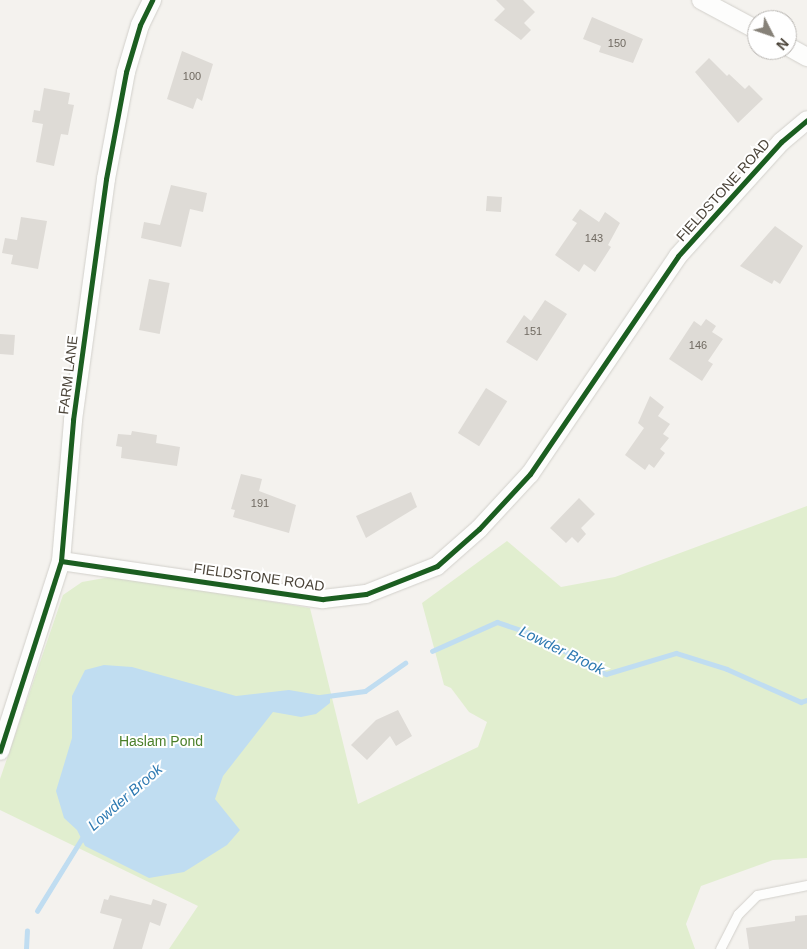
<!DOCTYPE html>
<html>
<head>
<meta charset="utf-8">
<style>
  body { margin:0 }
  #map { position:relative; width:807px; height:949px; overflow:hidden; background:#f4f2ee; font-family:Helvetica,sans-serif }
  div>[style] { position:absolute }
  .green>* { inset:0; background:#e1eecf }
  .water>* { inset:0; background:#c0ddf1 }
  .stream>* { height:4.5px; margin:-2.25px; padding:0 2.25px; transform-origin:2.25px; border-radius:2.25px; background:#c0ddf1 }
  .building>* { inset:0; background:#dedbd6; transform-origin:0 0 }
  .roads { filter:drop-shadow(0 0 1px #d2d0cb) drop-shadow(0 0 1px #d2d0cb) }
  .service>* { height:9px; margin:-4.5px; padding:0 4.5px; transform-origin:4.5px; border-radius:4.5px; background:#fdfdfc }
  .minor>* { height:18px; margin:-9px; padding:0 9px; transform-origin:9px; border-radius:9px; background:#fdfdfc }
  .cycleway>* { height:5px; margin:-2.5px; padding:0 2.5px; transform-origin:2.5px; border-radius:2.5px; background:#1b5e20 }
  span { translate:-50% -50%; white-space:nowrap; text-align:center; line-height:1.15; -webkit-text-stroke:4px #fff; paint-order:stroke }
  .number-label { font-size:11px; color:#706a61 }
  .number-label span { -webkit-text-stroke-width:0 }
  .street-label { font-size:14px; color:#4b4439 }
  .park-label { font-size:14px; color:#4a7f2a }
  .water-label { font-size:15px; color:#2e7ab2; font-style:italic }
  .north { position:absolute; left:747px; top:10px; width:50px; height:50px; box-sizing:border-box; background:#fff; border:1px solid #b7b4b0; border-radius:50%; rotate:131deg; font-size:14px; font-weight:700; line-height:20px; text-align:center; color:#4b4439 }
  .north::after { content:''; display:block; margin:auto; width:18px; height:22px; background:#868178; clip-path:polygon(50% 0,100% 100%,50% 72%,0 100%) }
</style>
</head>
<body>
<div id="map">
  <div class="green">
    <i style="clip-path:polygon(807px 506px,807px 858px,773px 860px,701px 886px,686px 924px,695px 949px,169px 949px,198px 906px,0 810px,0 779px,63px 595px,82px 582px,116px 576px,310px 608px,358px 804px,478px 747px,487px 722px,469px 712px,451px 688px,444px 685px,422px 603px,507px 541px,561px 587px,615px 577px)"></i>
  </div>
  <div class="water">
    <i style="clip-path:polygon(104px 665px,132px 667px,236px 696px,289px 690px,330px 697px,330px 703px,316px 714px,301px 717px,273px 712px,223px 776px,215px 799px,240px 830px,227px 845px,184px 872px,149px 878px,85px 846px,77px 830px,64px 818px,56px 791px,72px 738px,72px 696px,85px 670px)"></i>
  </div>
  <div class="stream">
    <i style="left:432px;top:651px;width:71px;rotate:-24deg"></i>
    <i style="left:497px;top:622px;width:41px;rotate:18.4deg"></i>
    <i style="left:536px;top:635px;width:80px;rotate:29.1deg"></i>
    <i style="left:606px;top:674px;width:73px;rotate:-16.7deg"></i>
    <i style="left:676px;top:653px;width:53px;rotate:17.4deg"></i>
    <i style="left:727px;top:669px;width:81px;rotate:24deg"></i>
    <i style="left:801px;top:702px;width:6px;rotate:-18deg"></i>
    <i style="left:320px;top:697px;width:45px;rotate:-7.6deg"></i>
    <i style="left:365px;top:691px;width:49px;rotate:-35deg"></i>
    <i style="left:37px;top:911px;width:89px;rotate:-58.3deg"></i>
    <i style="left:26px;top:949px;width:18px;rotate:-87deg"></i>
  </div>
  <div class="building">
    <i style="clip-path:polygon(496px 0,523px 0,535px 12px,524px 23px,531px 30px,521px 40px,494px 20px,505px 9px)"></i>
    <i style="clip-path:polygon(592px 17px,643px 39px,633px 63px,599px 52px,601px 46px,583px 39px)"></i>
    <i style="clip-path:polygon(182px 51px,213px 64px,202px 101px,197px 98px,193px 109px,167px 99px)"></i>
    <i style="clip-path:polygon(709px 58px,727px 76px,729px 74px,745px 89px,749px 85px,763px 99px,738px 123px,695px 72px)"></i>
    <i style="clip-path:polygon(44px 88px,70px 93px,68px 104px,74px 105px,68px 135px,61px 134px,54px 166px,36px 162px,43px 124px,32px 122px,34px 110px,40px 111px)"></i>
    <i style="clip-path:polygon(171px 185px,207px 193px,203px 212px,190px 209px,181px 247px,141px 238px,144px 222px,160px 225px)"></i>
    <i style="left:487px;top:196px;width:15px;height:15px;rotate:4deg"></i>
    <i style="clip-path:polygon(580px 209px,599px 222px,605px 212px,620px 223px,608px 245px,611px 247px,595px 272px,584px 264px,579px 272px,555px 255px,577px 223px,572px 220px)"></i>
    <i style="clip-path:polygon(21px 217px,47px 221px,38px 269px,11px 264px,13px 255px,2px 253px,5px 238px,17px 240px)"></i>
    <i style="clip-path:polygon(775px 226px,803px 246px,780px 284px,774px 280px,772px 284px,740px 266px)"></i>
    <i style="left:149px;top:279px;width:21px;height:52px;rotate:11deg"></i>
    <i style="clip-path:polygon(545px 300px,567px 314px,537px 361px,506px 342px,524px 315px,531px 321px)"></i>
    <i style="clip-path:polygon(706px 319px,716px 326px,712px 332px,723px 339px,708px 361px,713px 364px,702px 381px,669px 359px,694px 321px,701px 326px)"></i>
    <i style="left:0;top:334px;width:15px;height:20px;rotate:4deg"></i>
    <i style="left:486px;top:388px;width:25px;height:53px;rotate:32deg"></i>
    <i style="clip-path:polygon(650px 396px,664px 407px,658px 416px,670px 424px,663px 434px,669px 438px,660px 449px,665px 453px,654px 468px,649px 464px,645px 470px,625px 455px,644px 428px,638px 423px)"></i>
    <i style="clip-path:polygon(132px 431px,157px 435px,156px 443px,180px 447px,177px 466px,121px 458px,122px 447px,116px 446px,118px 434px,131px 435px)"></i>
    <i style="clip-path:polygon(241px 474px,262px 479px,259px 491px,296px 505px,289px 533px,233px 517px,235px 510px,231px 509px)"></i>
    <i style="clip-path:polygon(411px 492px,417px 507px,366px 538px,356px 516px)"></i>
    <i style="clip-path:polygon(579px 498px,595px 514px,581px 528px,586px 534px,578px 543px,572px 537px,566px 543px,550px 528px)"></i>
    <i style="clip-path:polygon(398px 710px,412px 736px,396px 746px,390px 736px,367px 760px,351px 745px,376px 720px)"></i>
    <i style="clip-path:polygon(110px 895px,151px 905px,153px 899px,167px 904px,160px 926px,150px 922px,142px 949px,113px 949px,122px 919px,100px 913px,104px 899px,108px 900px)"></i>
    <i style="clip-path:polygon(807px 915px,807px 949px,749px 949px,746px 928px,795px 921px,795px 916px)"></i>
  </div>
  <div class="roads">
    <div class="service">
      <i style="left:720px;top:949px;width:39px;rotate:-63deg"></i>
      <i style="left:738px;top:914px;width:27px;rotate:-45deg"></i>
      <i style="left:757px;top:895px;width:51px;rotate:-11.3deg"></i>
    </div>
    <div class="minor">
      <i style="left:701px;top:0;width:64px;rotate:28.2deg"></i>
      <i style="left:787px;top:46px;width:23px;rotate:29deg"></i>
      <i style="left:61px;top:561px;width:265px;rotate:8.3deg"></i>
      <i style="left:323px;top:599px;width:43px;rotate:-6.6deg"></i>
      <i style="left:366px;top:594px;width:76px;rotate:-21.5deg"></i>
      <i style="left:437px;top:566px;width:56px;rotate:-41.4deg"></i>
      <i style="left:479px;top:529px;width:75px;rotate:-47.2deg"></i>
      <i style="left:530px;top:474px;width:263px;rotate:-55.8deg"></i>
      <i style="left:678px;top:256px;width:154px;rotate:-47.9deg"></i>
      <i style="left:781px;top:142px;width:34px;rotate:-40deg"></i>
      <i style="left:0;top:751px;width:200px;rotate:-72.2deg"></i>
      <i style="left:61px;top:561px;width:142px;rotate:-85.1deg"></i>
      <i style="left:73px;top:420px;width:243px;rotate:-82.2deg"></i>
      <i style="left:106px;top:179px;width:109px;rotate:-79.4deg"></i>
      <i style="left:126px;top:72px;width:49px;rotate:-73.4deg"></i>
      <i style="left:140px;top:25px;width:28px;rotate:-64deg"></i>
    </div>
  </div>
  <div class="cycleway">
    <i style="left:61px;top:561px;width:265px;rotate:8.3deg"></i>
    <i style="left:323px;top:599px;width:43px;rotate:-6.6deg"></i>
    <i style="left:366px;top:594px;width:76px;rotate:-21.5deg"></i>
    <i style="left:437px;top:566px;width:56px;rotate:-41.4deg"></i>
    <i style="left:479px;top:529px;width:75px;rotate:-47.2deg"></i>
    <i style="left:530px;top:474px;width:263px;rotate:-55.8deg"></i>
    <i style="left:678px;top:256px;width:154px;rotate:-47.9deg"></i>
    <i style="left:781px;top:142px;width:34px;rotate:-40deg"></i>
    <i style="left:0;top:751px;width:200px;rotate:-72.2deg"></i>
    <i style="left:61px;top:561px;width:142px;rotate:-85.1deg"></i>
    <i style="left:73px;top:420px;width:243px;rotate:-82.2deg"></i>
    <i style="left:106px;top:179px;width:109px;rotate:-79.4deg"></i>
    <i style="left:126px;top:72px;width:49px;rotate:-73.4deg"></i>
    <i style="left:140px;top:25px;width:28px;rotate:-64deg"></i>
  </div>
  <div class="number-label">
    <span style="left:617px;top:43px">150</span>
    <span style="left:192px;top:76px">100</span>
    <span style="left:594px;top:238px">143</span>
    <span style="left:533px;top:331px">151</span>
    <span style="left:698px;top:345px">146</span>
    <span style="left:260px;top:503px">191</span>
  </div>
  <div class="street-label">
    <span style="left:723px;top:190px;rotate:-48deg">FIELDSTONE ROAD</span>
    <span style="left:68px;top:375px;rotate:-83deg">FARM LANE</span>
    <span style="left:259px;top:577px;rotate:8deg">FIELDSTONE ROAD</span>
  </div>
  <div class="park-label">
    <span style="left:161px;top:741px">Haslam Pond</span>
  </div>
  <div class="water-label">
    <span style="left:562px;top:650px;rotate:26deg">Lowder Brook</span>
    <span style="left:125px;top:797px;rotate:-41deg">Lowder Brook</span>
  </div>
  <div class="north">N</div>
</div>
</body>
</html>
